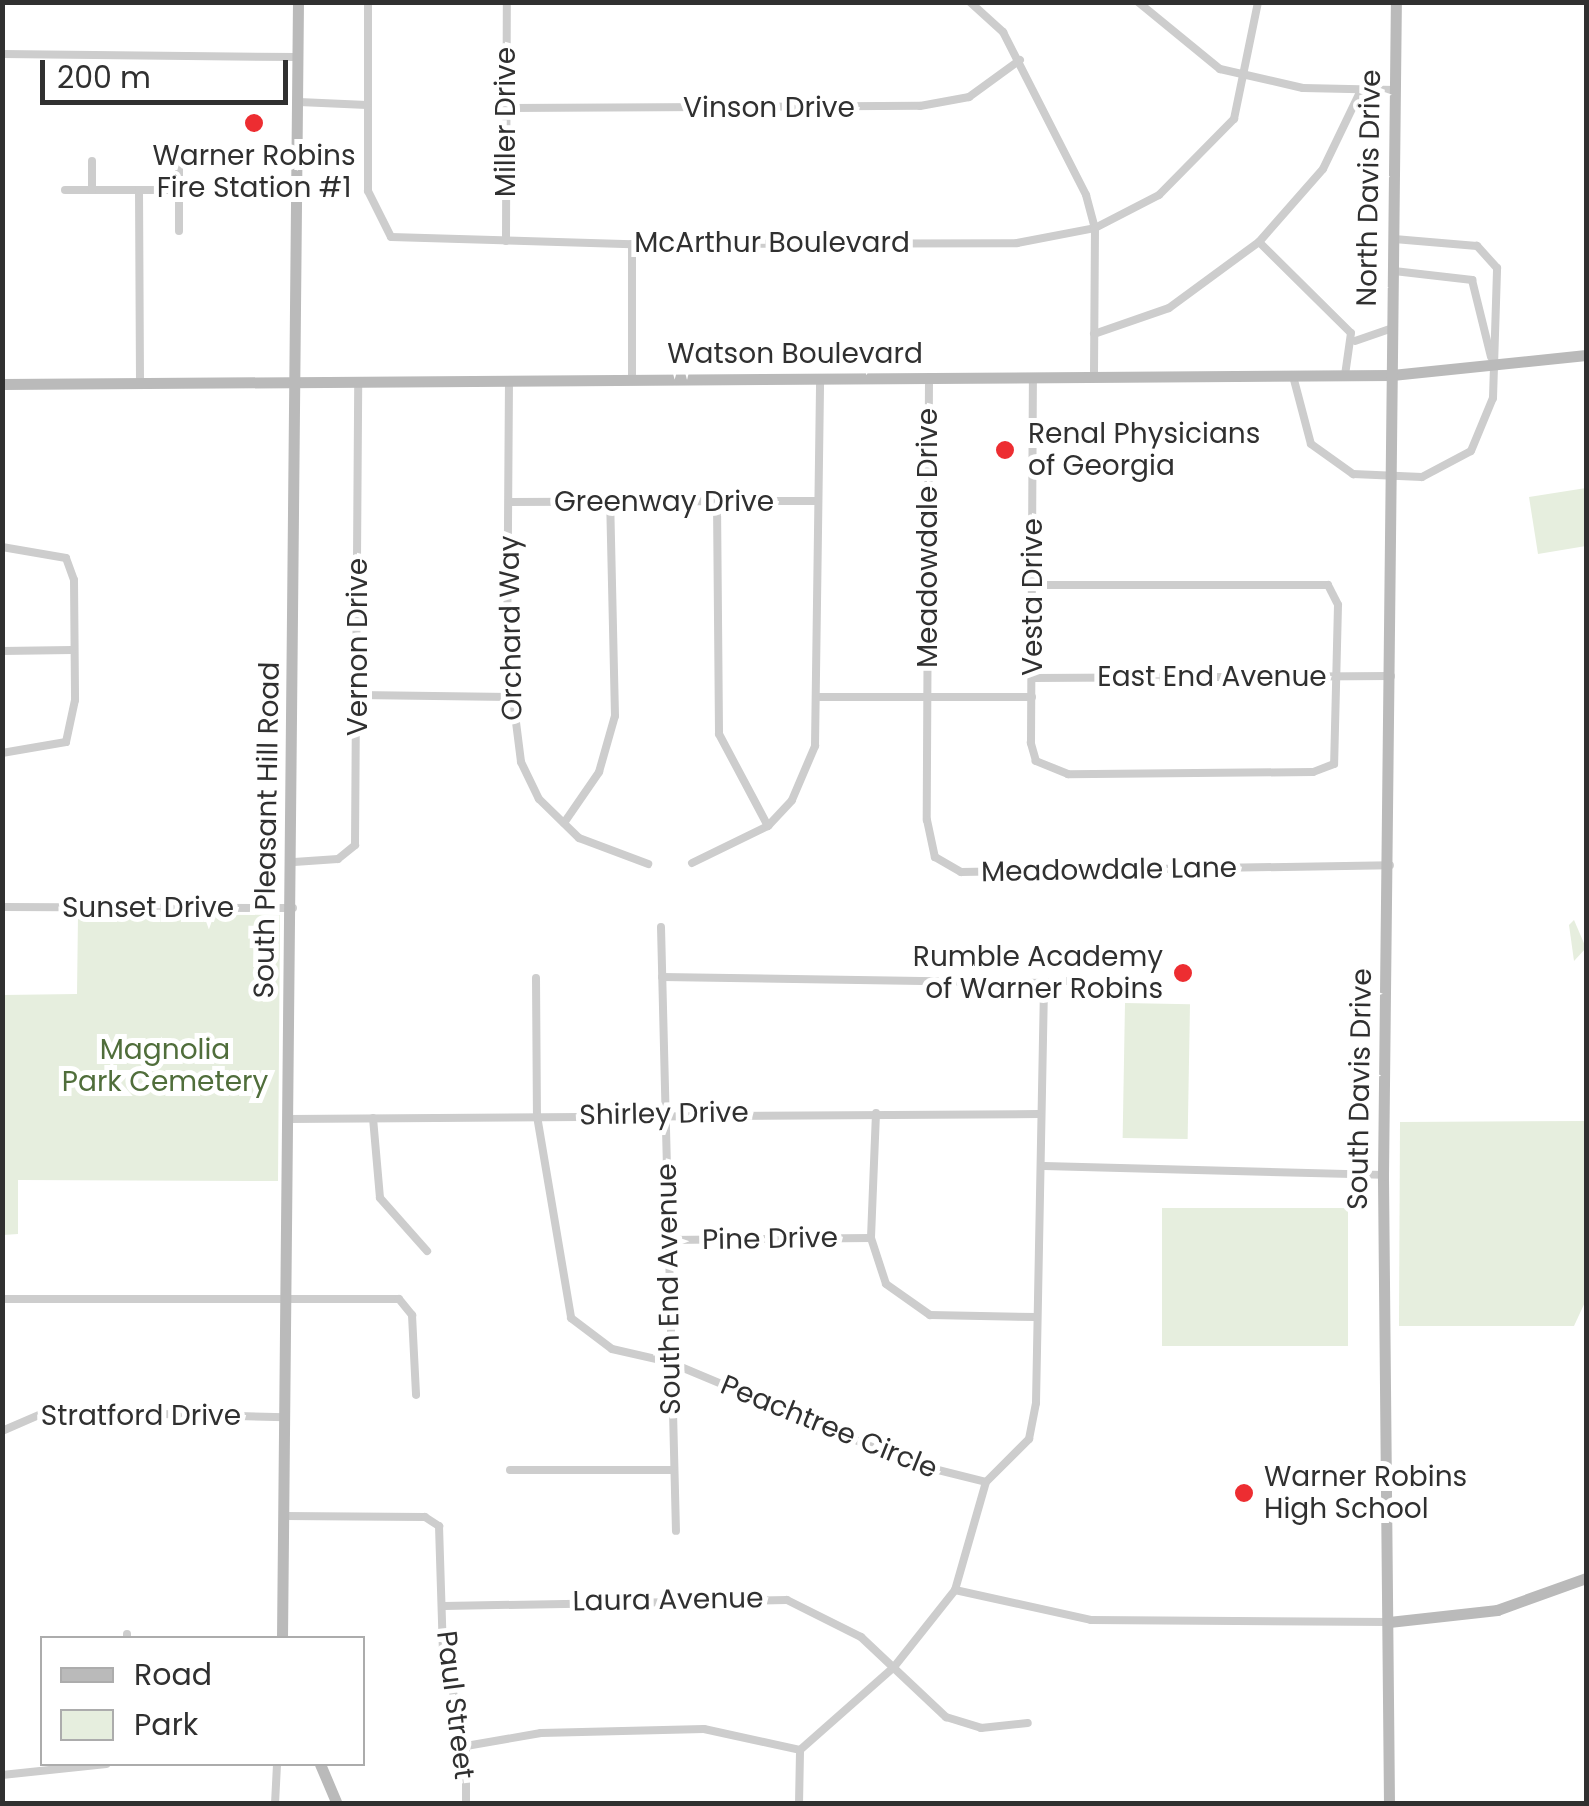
<!DOCTYPE html>
<html>
<head>
<meta charset="utf-8">
<style>
  body { margin:0 }
  #map { position:relative; width:1589px; height:1806px; overflow:hidden; background:#fff; font-family:Poppins,sans-serif }
  div>[style] { position:absolute }
  .green>* { inset:0; background:#e6eede; transform-origin:0 0 }
  .street>* { height:8px; margin:-4px; padding:0 4px; transform-origin:4px; border-radius:4px; background:#cdcdcd }
  .secondary>* { height:11px; margin:-5.5px; padding:0 5.5px; transform-origin:5.5px; border-radius:5.5px; background:#bababa }
  .dots>* { width:28px; height:28px; translate:-50% -50%; box-sizing:border-box; border:5px solid #fff; border-radius:50% }
  span { translate:-50% -50%; white-space:nowrap; text-align:center; line-height:1.15; -webkit-text-stroke:10px #fff; paint-order:stroke }
  .street-label { font-size:28px; color:#303030 }
  .poi-label { font-size:28px; color:#303030 }
  .left { translate:0 -50%; text-align:left }
  .right { translate:-100% -50%; text-align:right }
  .park-label { font-size:28px; color:#506e3b }
  .frame { position:absolute; inset:0; border:5px solid #303030; pointer-events:none }
  .legend { position:absolute; left:40px; top:1636px; width:325px; height:130px; box-sizing:border-box; background:#fff; border:2px solid #acacac; margin:0; padding:12px 18px; list-style:none; font-size:30px; color:#303030 }
  .legend li { display:flex; align-items:center; gap:20px; height:50px }
  .legend b { width:50px; border:2px solid #acacac }
  .scale { position:absolute; left:40px; top:60px; width:248px; height:45px; box-sizing:border-box; border:5px solid #303030; border-top:0; padding-left:12px; font-size:30px; line-height:35px; white-space:nowrap; color:#303030; -webkit-text-stroke:8px #fff; paint-order:stroke }
</style>
</head>
<body>
<div id="map">
  <div class="green">
    <i style="clip-path:polygon(1586px 488px,1586px 546px,1538px 554px,1529px 497px)"></i>
    <i style="clip-path:polygon(78px 914px,280px 915px,278px 1181px,18px 1180px,18px 1234px,3px 1235px,3px 995px,77px 994px)"></i>
    <i style="clip-path:polygon(1574px 920px,1586px 948px,1574px 961px,1569px 925px)"></i>
    <i style="left:1125px;top:1003px;width:65px;height:135px;rotate:1deg"></i>
    <i style="clip-path:polygon(1586px 1121px,1586px 1300px,1574px 1326px,1399px 1326px,1400px 1122px)"></i>
    <i style="left:1348px;top:1208px;width:138px;height:186px;rotate:90deg"></i>
  </div>
  <div class="street">
    <i style="left:368px;top:2px;width:189px;rotate:90deg"></i>
    <i style="left:368px;top:191px;width:51px;rotate:63.4deg"></i>
    <i style="left:391px;top:237px;width:241px;rotate:1.7deg"></i>
    <i style="left:632px;top:244px;width:385px;rotate:-0.1deg"></i>
    <i style="left:1017px;top:243px;width:79px;rotate:-10.9deg"></i>
    <i style="left:1095px;top:228px;width:72px;rotate:-27.3deg"></i>
    <i style="left:1159px;top:195px;width:107px;rotate:-45.4deg"></i>
    <i style="left:1234px;top:119px;width:119px;rotate:-78.4deg"></i>
    <i style="left:970px;top:2px;width:45px;rotate:42.3deg"></i>
    <i style="left:1003px;top:32px;width:183px;rotate:63deg"></i>
    <i style="left:1086px;top:195px;width:34px;rotate:75deg"></i>
    <i style="left:1095px;top:228px;width:149px;rotate:90.4deg"></i>
    <i style="left:1138px;top:2px;width:106px;rotate:39.3deg"></i>
    <i style="left:1220px;top:69px;width:85px;rotate:12.9deg"></i>
    <i style="left:1303px;top:88px;width:92px;rotate:1.2deg"></i>
    <i style="left:2px;top:54px;width:296px;rotate:0.6deg"></i>
    <i style="left:299px;top:102px;width:68px;rotate:2.5deg"></i>
    <i style="left:506px;top:108px;width:414px;rotate:-0.3deg"></i>
    <i style="left:920px;top:106px;width:50px;rotate:-10.4deg"></i>
    <i style="left:969px;top:97px;width:63px;rotate:-36deg"></i>
    <i style="left:65px;top:190px;width:74px"></i>
    <i style="left:139px;top:190px;width:193px;rotate:89.7deg"></i>
    <i style="left:92px;top:190px;width:29px;rotate:-90deg"></i>
    <i style="left:139px;top:190px;width:40px"></i>
    <i style="left:179px;top:190px;width:45px;rotate:-90deg"></i>
    <i style="left:179px;top:231px;width:41px;rotate:-90deg"></i>
    <i style="left:506px;top:241px;width:239px;rotate:-89.8deg"></i>
    <i style="left:1259px;top:242px;width:129px;rotate:44.7deg"></i>
    <i style="left:1351px;top:333px;width:42px;rotate:98.1deg"></i>
    <i style="left:1394px;top:271px;width:79px;rotate:6.6deg"></i>
    <i style="left:1472px;top:280px;width:79px;rotate:76.1deg"></i>
    <i style="left:1094px;top:334px;width:79px;rotate:-19.1deg"></i>
    <i style="left:1169px;top:308px;width:112px;rotate:-36.3deg"></i>
    <i style="left:1259px;top:242px;width:97px;rotate:-48.8deg"></i>
    <i style="left:1323px;top:169px;width:88px;rotate:-64.3deg"></i>
    <i style="left:1355px;top:341px;width:39px;rotate:-19deg"></i>
    <i style="left:1293px;top:376px;width:70px;rotate:75.2deg"></i>
    <i style="left:1311px;top:444px;width:52px;rotate:35.5deg"></i>
    <i style="left:1353px;top:474px;width:69px;rotate:2.5deg"></i>
    <i style="left:1422px;top:477px;width:55px;rotate:-28deg"></i>
    <i style="left:1471px;top:451px;width:57px;rotate:-67.5deg"></i>
    <i style="left:1493px;top:398px;width:130px;rotate:-88.2deg"></i>
    <i style="left:1497px;top:268px;width:30px;rotate:-132deg"></i>
    <i style="left:1477px;top:246px;width:83px;rotate:-175.2deg"></i>
    <i style="left:929px;top:378px;width:442px;rotate:90.3deg"></i>
    <i style="left:927px;top:820px;width:38px;rotate:78deg"></i>
    <i style="left:935px;top:857px;width:30px;rotate:30deg"></i>
    <i style="left:961px;top:872px;width:429px;rotate:-0.9deg"></i>
    <i style="left:509px;top:380px;width:271px;rotate:90.4deg"></i>
    <i style="left:507px;top:651px;width:112px;rotate:82.8deg"></i>
    <i style="left:521px;top:762px;width:41px;rotate:64.1deg"></i>
    <i style="left:539px;top:799px;width:56px;rotate:44.3deg"></i>
    <i style="left:579px;top:838px;width:74px;rotate:20.6deg"></i>
    <i style="left:632px;top:380px;width:136px;rotate:-90deg"></i>
    <i style="left:509px;top:502px;width:309px;rotate:-0.2deg"></i>
    <i style="left:717px;top:503px;width:231px;rotate:89.5deg"></i>
    <i style="left:719px;top:734px;width:104px;rotate:62deg"></i>
    <i style="left:2px;top:547px;width:65px;rotate:9.8deg"></i>
    <i style="left:66px;top:558px;width:23px;rotate:70deg"></i>
    <i style="left:74px;top:580px;width:120px;rotate:89.5deg"></i>
    <i style="left:75px;top:700px;width:43px;rotate:102.1deg"></i>
    <i style="left:66px;top:742px;width:65px;rotate:170.2deg"></i>
    <i style="left:1033px;top:585px;width:295px"></i>
    <i style="left:1328px;top:585px;width:22px;rotate:63deg"></i>
    <i style="left:1338px;top:605px;width:159px;rotate:91.4deg"></i>
    <i style="left:1334px;top:764px;width:22px;rotate:159deg"></i>
    <i style="left:1313px;top:772px;width:245px;rotate:179.5deg"></i>
    <i style="left:1068px;top:774px;width:35px;rotate:-158deg"></i>
    <i style="left:1036px;top:761px;width:19px;rotate:-106deg"></i>
    <i style="left:1031px;top:743px;width:365px;rotate:-89.7deg"></i>
    <i style="left:2px;top:651px;width:70px;rotate:-0.8deg"></i>
    <i style="left:1032px;top:678px;width:359px;rotate:-0.3deg"></i>
    <i style="left:358px;top:695px;width:152px;rotate:0.8deg"></i>
    <i style="left:820px;top:697px;width:212px"></i>
    <i style="left:564px;top:823px;width:62px;rotate:-55.5deg"></i>
    <i style="left:599px;top:772px;width:58px;rotate:-74.1deg"></i>
    <i style="left:615px;top:716px;width:214px;rotate:-91.3deg"></i>
    <i style="left:294px;top:862px;width:44px;rotate:-3.9deg"></i>
    <i style="left:338px;top:859px;width:22px;rotate:-39deg"></i>
    <i style="left:355px;top:845px;width:463px;rotate:-89.6deg"></i>
    <i style="left:692px;top:863px;width:85px;rotate:-26deg"></i>
    <i style="left:768px;top:826px;width:35px;rotate:-47deg"></i>
    <i style="left:792px;top:800px;width:59px;rotate:-66.9deg"></i>
    <i style="left:815px;top:746px;width:367px;rotate:-89.2deg"></i>
    <i style="left:2px;top:907px;width:291px;rotate:0.2deg"></i>
    <i style="left:661px;top:927px;width:604px;rotate:88.58deg"></i>
    <i style="left:536px;top:978px;width:138px;rotate:89.6deg"></i>
    <i style="left:537px;top:1116px;width:205px;rotate:80.4deg"></i>
    <i style="left:571px;top:1318px;width:51px;rotate:37.1deg"></i>
    <i style="left:612px;top:1349px;width:58px;rotate:12.8deg"></i>
    <i style="left:669px;top:1362px;width:261px;rotate:22.7deg"></i>
    <i style="left:910px;top:1463px;width:78px;rotate:14deg"></i>
    <i style="left:986px;top:1482px;width:61px;rotate:-45deg"></i>
    <i style="left:1029px;top:1439px;width:37px;rotate:-79deg"></i>
    <i style="left:1036px;top:1403px;width:420px;rotate:-88.9deg"></i>
    <i style="left:1044px;top:983px;width:382px;rotate:-179.1deg"></i>
    <i style="left:1044px;top:983px;width:37px;rotate:-5deg"></i>
    <i style="left:876px;top:1113px;width:125px;rotate:92.3deg"></i>
    <i style="left:871px;top:1238px;width:48px;rotate:71.9deg"></i>
    <i style="left:886px;top:1284px;width:54px;rotate:35.2deg"></i>
    <i style="left:930px;top:1315px;width:106px;rotate:1.1deg"></i>
    <i style="left:373px;top:1118px;width:80px;rotate:85deg"></i>
    <i style="left:380px;top:1198px;width:71px;rotate:48.4deg"></i>
    <i style="left:288px;top:1119px;width:751px;rotate:-0.38deg"></i>
    <i style="left:1044px;top:1166px;width:339px;rotate:1.5deg"></i>
    <i style="left:669px;top:1240px;width:202px;rotate:-0.6deg"></i>
    <i style="left:2px;top:1299px;width:397px"></i>
    <i style="left:399px;top:1299px;width:21px;rotate:51deg"></i>
    <i style="left:412px;top:1315px;width:80px;rotate:87.1deg"></i>
    <i style="left:2px;top:1431px;width:50px;rotate:-23.5deg"></i>
    <i style="left:48px;top:1411px;width:237px;rotate:1.5deg"></i>
    <i style="left:510px;top:1470px;width:163px"></i>
    <i style="left:284px;top:1516px;width:141px;rotate:0.4deg"></i>
    <i style="left:425px;top:1517px;width:17px;rotate:33deg"></i>
    <i style="left:439px;top:1526px;width:125px;rotate:88.2deg"></i>
    <i style="left:443px;top:1651px;width:98px;rotate:76.4deg"></i>
    <i style="left:466px;top:1746px;width:58px;rotate:90deg"></i>
    <i style="left:955px;top:1590px;width:139px;rotate:12.4deg"></i>
    <i style="left:1091px;top:1620px;width:298px;rotate:0.4deg"></i>
    <i style="left:444px;top:1606px;width:343px;rotate:-1deg"></i>
    <i style="left:787px;top:1600px;width:83px;rotate:26.6deg"></i>
    <i style="left:861px;top:1637px;width:117px;rotate:43.3deg"></i>
    <i style="left:946px;top:1717px;width:37px;rotate:17deg"></i>
    <i style="left:981px;top:1728px;width:47px;rotate:-6.1deg"></i>
    <i style="left:127px;top:1638px;width:4px;rotate:-90deg"></i>
    <i style="left:466px;top:1746px;width:76px;rotate:-9.8deg"></i>
    <i style="left:541px;top:1733px;width:163px;rotate:-1.4deg"></i>
    <i style="left:704px;top:1729px;width:98px;rotate:12.3deg"></i>
    <i style="left:2px;top:1775px;width:105px;rotate:-6deg"></i>
    <i style="left:275px;top:1804px;width:40px;rotate:-87.1deg"></i>
    <i style="left:799px;top:1804px;width:54px;rotate:-88.9deg"></i>
    <i style="left:800px;top:1750px;width:125px;rotate:-41.4deg"></i>
    <i style="left:894px;top:1667px;width:98px;rotate:-51.6deg"></i>
    <i style="left:955px;top:1590px;width:112px;rotate:-74deg"></i>
  </div>
  <div class="secondary">
    <i style="left:2px;top:384px;width:1390px;rotate:-0.37deg"></i>
    <i style="left:1392px;top:375px;width:195px;rotate:-5.9deg"></i>
    <i style="left:1389px;top:1622px;width:109px;rotate:-6.3deg"></i>
    <i style="left:1497px;top:1610px;width:95px;rotate:-19.8deg"></i>
    <i style="left:282px;top:1638px;width:1636px;rotate:-89.44deg"></i>
    <i style="left:320px;top:1764px;width:43px;rotate:67deg"></i>
    <i style="left:1389px;top:1804px;width:629px;rotate:-90.55deg"></i>
    <i style="left:1383px;top:1175px;width:1173px;rotate:-89.37deg"></i>
  </div>
  <div class="dots">
    <i style="left:254px;top:123px;background:#ed2d31"></i>
    <i style="left:1005px;top:450px;background:#ed2d31"></i>
    <i style="left:1183px;top:973px;background:#ed2d31"></i>
    <i style="left:1244px;top:1493px;background:#ed2d31"></i>
  </div>
  <div class="street-label">
    <span style="left:769px;top:108px">Vinson Drive</span>
    <span style="left:506px;top:122px;rotate:-90deg">Miller Drive</span>
    <span style="left:1369px;top:188px;rotate:-89deg">North Davis Drive</span>
    <span style="left:772px;top:243px">McArthur Boulevard</span>
    <span style="left:795px;top:354px">Watson Boulevard</span>
    <span style="left:664px;top:502px">Greenway Drive</span>
    <span style="left:928px;top:538px;rotate:-90deg">Meadowdale Drive</span>
    <span style="left:1033px;top:597px;rotate:-90deg">Vesta Drive</span>
    <span style="left:511px;top:628px;rotate:-91deg">Orchard Way</span>
    <span style="left:358px;top:647px;rotate:-90deg">Vernon Drive</span>
    <span style="left:1212px;top:677px">East End Avenue</span>
    <span style="left:267px;top:830px;rotate:-89deg">South Pleasant Hill Road</span>
    <span style="left:1109px;top:870px;rotate:-1deg">Meadowdale Lane</span>
    <span style="left:148px;top:908px">Sunset Drive</span>
    <span style="left:1360px;top:1089px;rotate:-89deg">South Davis Drive</span>
    <span style="left:664px;top:1114px;rotate:-1deg">Shirley Drive</span>
    <span style="left:770px;top:1239px;rotate:-1deg">Pine Drive</span>
    <span style="left:669px;top:1289px;rotate:-91deg">South End Avenue</span>
    <span style="left:141px;top:1416px">Stratford Drive</span>
    <span style="left:829px;top:1427px;rotate:22deg">Peachtree Circle</span>
    <span style="left:668px;top:1600px;rotate:-1deg">Laura Avenue</span>
    <span style="left:455px;top:1705px;rotate:83deg">Paul Street</span>
  </div>
  <div class="poi-label">
    <span style="left:254px;top:172px">Warner Robins<br>Fire Station #1</span>
    <span class="left" style="left:1028px;top:450px">Renal Physicians<br>of Georgia</span>
    <span class="right" style="left:1163px;top:973px">Rumble Academy<br>of Warner Robins</span>
    <span class="left" style="left:1264px;top:1493px">Warner Robins<br>High School</span>
  </div>
  <div class="park-label">
    <span style="left:165px;top:1066px">Magnolia<br>Park Cemetery</span>
  </div>
  <div class="frame"></div>
  <ul class="legend">
  <li><b style="height:12px;background:#bababa"></b>Road</li>
  <li><b style="height:28px;background:#e6eede"></b>Park</li>
  </ul>
  <div class="scale">200 m</div>
</div>
</body>
</html>
